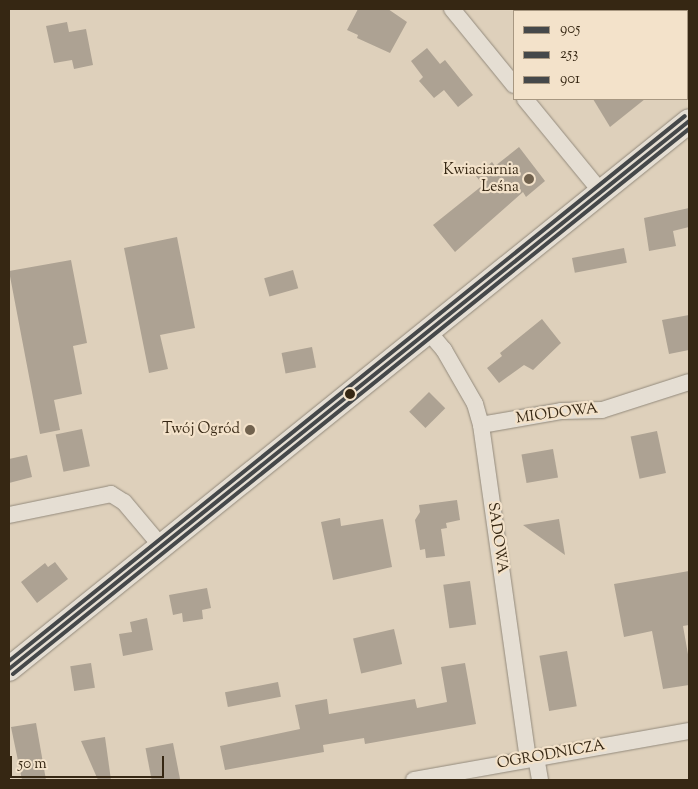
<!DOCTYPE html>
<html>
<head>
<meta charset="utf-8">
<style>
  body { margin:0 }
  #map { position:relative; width:698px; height:789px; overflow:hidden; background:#ded0bb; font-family:"Sorts Mill Goudy",serif }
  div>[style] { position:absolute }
  .building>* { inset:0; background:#ada293; transform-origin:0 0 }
  .roads { filter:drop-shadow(0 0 1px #938a7c) drop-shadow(0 0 1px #938a7c) }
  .street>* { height:16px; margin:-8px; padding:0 8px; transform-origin:8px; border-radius:8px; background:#e5ded3 }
  .secondary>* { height:24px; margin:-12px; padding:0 12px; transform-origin:12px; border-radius:12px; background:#e5ded3 }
  .bus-1>* { height:4px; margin:-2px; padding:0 2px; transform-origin:2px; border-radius:2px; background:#45484a }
  .bus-2>* { height:4px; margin:-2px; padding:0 2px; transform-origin:2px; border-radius:2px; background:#45484a }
  .bus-3>* { height:4px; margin:-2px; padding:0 2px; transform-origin:2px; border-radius:2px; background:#45484a }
  .dots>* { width:14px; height:14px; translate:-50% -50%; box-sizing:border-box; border:2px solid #f3e2ca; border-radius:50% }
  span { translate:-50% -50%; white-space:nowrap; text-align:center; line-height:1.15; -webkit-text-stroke:4.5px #f3e2ca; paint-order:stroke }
  .poi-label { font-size:15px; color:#362713 }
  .right { translate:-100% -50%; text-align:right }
  .street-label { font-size:15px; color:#362713 }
  .frame { position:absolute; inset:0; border:10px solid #362713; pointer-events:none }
  .legend { position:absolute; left:513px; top:10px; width:175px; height:90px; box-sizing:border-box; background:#f3e2ca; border:1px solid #a79781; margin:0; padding:6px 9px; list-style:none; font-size:15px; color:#362713 }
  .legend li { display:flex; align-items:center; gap:10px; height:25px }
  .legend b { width:25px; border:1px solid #a79781 }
  .scale { position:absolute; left:10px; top:756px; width:154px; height:22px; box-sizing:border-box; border:2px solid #362713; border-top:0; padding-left:6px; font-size:15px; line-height:18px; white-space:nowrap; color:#362713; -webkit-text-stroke:4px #f3e2ca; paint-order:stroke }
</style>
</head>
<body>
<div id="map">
  <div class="building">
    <i style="clip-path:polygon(358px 9px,388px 9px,407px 22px,390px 53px,357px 38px,358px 35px,347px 30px)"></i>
    <i style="clip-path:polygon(67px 22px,69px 32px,86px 29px,93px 65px,74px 69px,72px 60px,54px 63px,46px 26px)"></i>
    <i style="clip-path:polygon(427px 48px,440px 64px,445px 60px,473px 95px,458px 107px,444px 90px,434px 98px,419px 81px,423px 77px,411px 61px)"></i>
    <i style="clip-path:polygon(593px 99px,645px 99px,610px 127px)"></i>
    <i style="clip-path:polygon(519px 147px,545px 181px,526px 197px,523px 192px,455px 252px,433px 225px,483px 185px,476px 176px,492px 162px,495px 166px)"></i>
    <i style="clip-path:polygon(689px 208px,689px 227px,673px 231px,676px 246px,649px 251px,644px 218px)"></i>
    <i style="clip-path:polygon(177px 237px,195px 328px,160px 335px,168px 369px,149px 373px,124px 248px)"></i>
    <i style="left:624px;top:248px;width:15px;height:53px;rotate:79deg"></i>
    <i style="clip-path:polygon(71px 260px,87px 343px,73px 346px,82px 394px,54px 400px,60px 430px,40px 434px,9px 271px)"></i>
    <i style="left:293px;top:270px;width:19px;height:30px;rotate:74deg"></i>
    <i style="clip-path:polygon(689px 315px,689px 350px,669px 354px,662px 320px)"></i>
    <i style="clip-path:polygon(542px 319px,561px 343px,533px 370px,524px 365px,499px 383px,487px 368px,502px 356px,500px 353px)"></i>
    <i style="left:312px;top:347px;width:21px;height:31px;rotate:79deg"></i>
    <i style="left:429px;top:392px;width:23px;height:28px;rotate:45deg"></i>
    <i style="left:82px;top:429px;width:38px;height:27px;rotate:78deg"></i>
    <i style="left:657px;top:431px;width:43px;height:27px;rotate:78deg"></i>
    <i style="left:553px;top:449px;width:29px;height:32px;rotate:80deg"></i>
    <i style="clip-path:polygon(27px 455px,32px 477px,9px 483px,9px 459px)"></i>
    <i style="clip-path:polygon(457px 500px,460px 520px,446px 523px,447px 528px,441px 529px,445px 556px,426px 558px,425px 549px,420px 550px,415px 520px,420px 512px,419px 505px)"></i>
    <i style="clip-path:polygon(340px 518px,341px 526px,383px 519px,392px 567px,333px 580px,321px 522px)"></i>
    <i style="clip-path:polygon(559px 519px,565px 555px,523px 525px)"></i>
    <i style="clip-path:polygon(55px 562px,68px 579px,37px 603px,21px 582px,45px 563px,48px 567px)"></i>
    <i style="clip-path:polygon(689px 571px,689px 625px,683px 626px,689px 660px,689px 685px,663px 689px,652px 631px,624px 637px,614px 584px)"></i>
    <i style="left:470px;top:581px;width:44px;height:27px;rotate:82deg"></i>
    <i style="clip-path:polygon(207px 588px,211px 608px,202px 610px,203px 619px,183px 622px,182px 613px,173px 615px,169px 595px)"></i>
    <i style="clip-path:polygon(147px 618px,153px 650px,123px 656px,119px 634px,132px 632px,130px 622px)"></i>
    <i style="left:394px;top:629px;width:36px;height:42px;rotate:77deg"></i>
    <i style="left:567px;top:651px;width:56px;height:28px;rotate:80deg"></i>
    <i style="left:91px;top:663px;width:25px;height:21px;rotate:81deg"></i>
    <i style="clip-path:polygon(465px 663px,476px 724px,365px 744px,364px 738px,323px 745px,324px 752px,225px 770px,220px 746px,300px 729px,295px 705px,327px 699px,329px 714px,415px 699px,417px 708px,447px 702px,441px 667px)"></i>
    <i style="left:278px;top:682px;width:15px;height:54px;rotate:79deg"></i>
    <i style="clip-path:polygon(36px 723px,46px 780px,22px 780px,11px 727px)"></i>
    <i style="clip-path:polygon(105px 737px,111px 780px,98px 780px,81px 741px)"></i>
    <i style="left:173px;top:743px;width:37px;height:28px;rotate:79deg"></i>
  </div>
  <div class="roads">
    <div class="street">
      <i style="left:452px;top:9px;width:98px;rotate:50.8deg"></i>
      <i style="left:525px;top:99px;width:120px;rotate:50.7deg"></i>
      <i style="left:428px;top:331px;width:25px;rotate:50deg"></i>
      <i style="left:444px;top:350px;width:62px;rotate:60.1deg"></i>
      <i style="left:475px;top:404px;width:22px;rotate:74deg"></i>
      <i style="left:481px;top:425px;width:337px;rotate:82deg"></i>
      <i style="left:481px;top:425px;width:81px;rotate:-9.9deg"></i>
      <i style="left:561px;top:411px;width:41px;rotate:-1.4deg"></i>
      <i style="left:602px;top:410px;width:91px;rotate:-17.8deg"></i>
      <i style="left:9px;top:515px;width:104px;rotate:-11.6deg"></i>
      <i style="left:111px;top:494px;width:15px;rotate:32deg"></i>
      <i style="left:124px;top:502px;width:57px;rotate:49.9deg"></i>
      <i style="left:536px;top:757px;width:23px;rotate:80deg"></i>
      <i style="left:414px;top:780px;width:279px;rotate:-10.1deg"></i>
    </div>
    <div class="secondary">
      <i style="left:9px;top:669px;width:873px;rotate:-38.86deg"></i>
    </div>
  </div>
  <div class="bus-1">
    <i style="left:9px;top:669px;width:873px;rotate:-38.86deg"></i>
  </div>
  <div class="bus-2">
    <i style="left:13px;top:674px;width:868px;rotate:-38.88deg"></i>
  </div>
  <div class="bus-3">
    <i style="left:9px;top:661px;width:868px;rotate:-38.88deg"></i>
  </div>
  <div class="dots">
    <i style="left:529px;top:179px;background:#71624e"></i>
    <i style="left:350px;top:394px;background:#362713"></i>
    <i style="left:250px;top:430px;background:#71624e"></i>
  </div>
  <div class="poi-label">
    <span class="right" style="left:519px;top:179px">Kwiaciarnia<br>Leśna</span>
    <span class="right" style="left:240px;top:430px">Twój Ogród</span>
  </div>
  <div class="street-label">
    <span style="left:557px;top:414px;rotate:-7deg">MIODOWA</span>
    <span style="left:497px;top:538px;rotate:82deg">SADOWA</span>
    <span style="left:551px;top:755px;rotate:-10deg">OGRODNICZA</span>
  </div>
  <div class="frame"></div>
  <ul class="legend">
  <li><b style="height:6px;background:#45484a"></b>905</li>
  <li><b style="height:6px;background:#45484a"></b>253</li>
  <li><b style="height:6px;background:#45484a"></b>901</li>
  </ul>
  <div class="scale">50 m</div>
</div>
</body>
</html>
